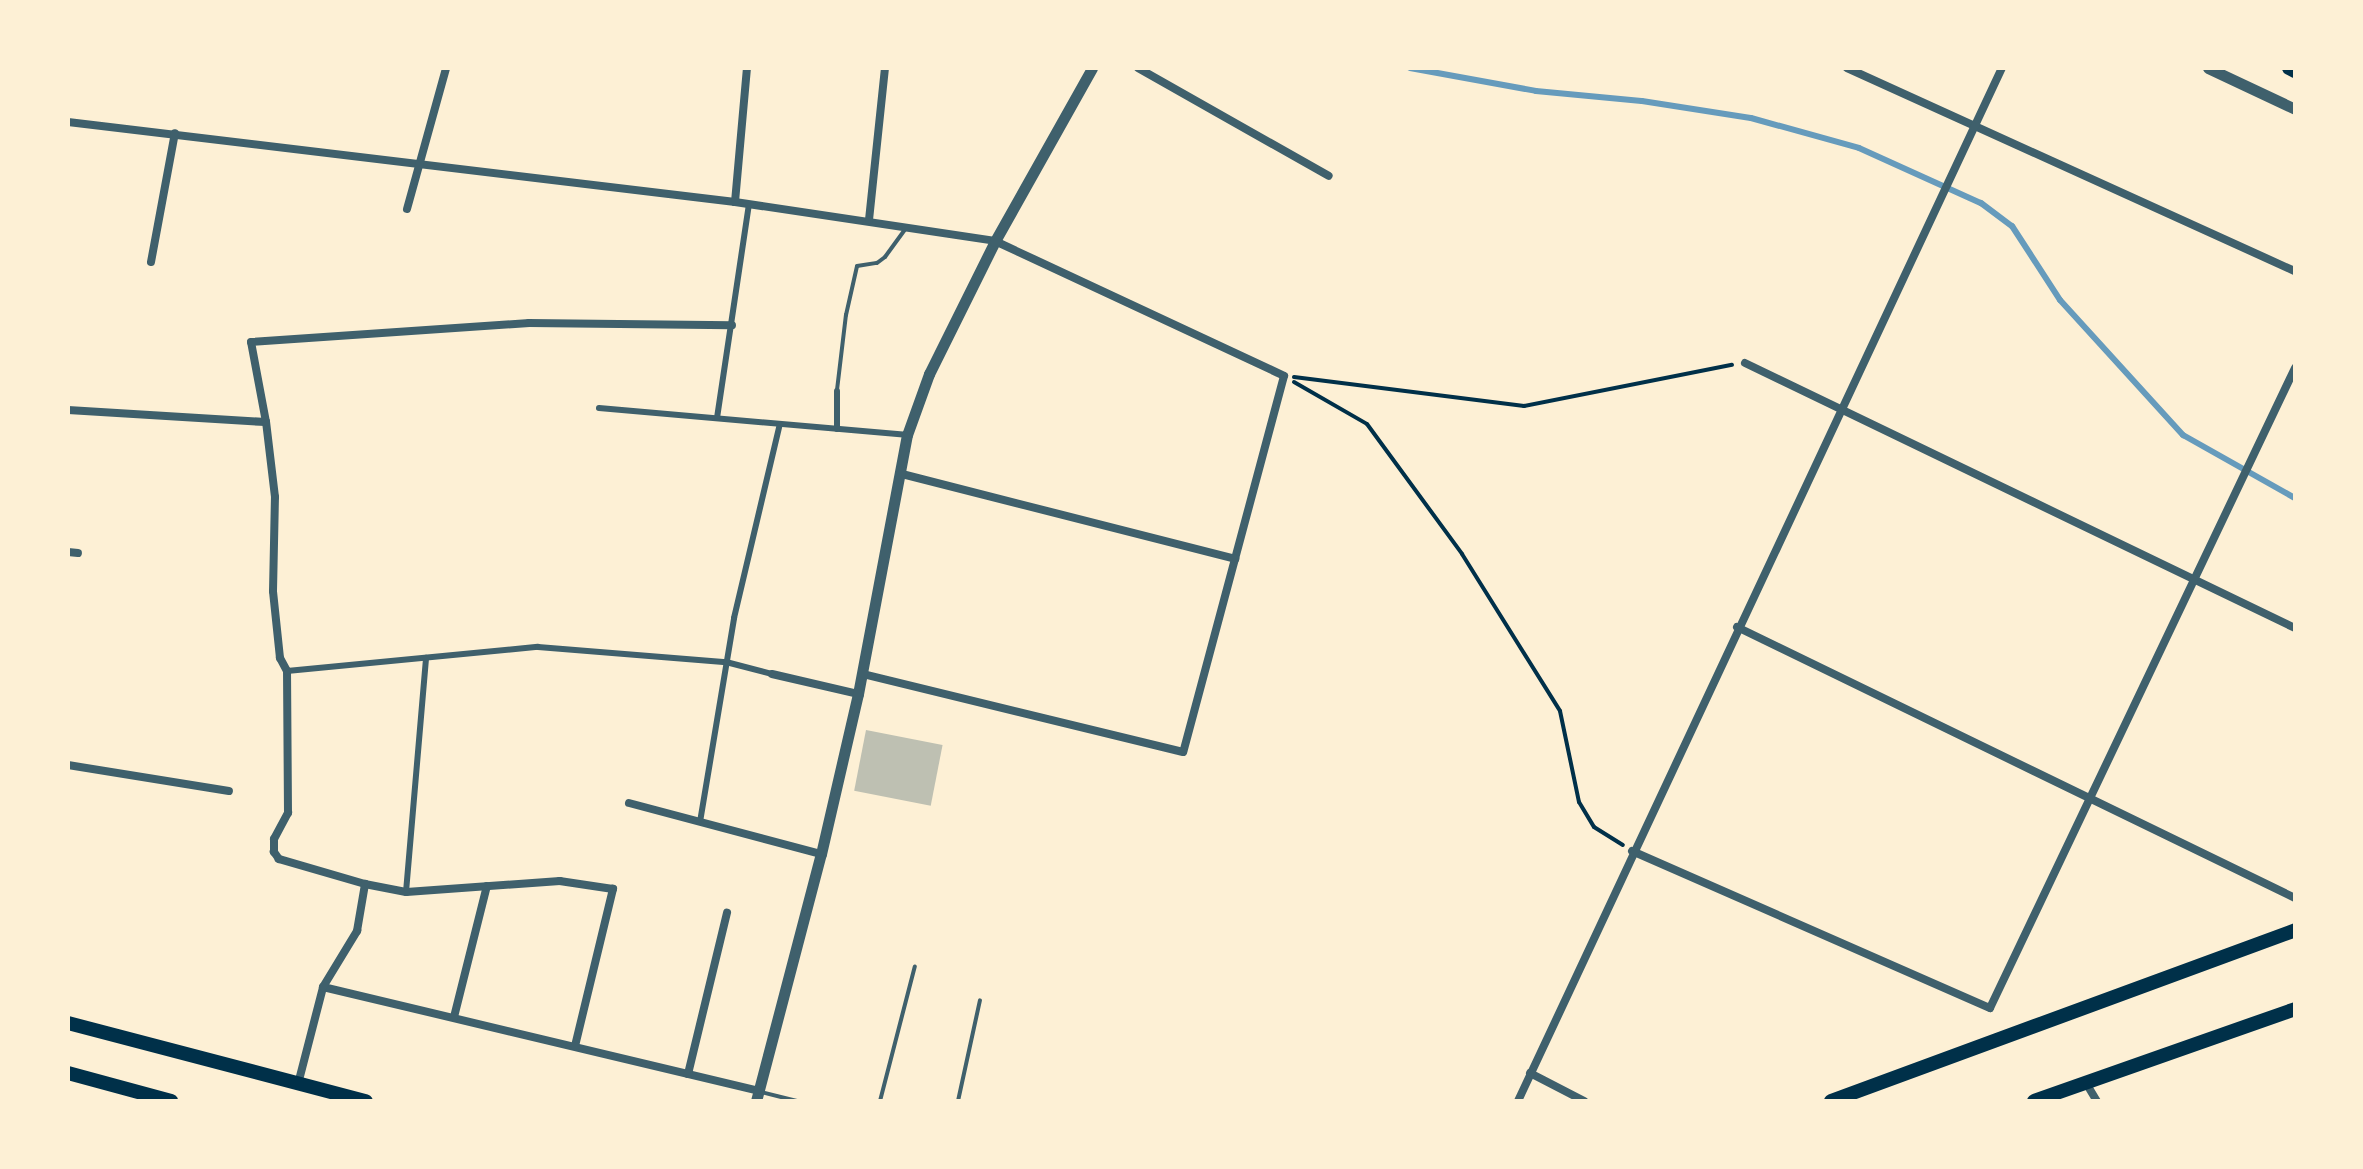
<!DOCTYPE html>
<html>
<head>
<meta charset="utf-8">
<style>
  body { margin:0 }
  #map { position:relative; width:2363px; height:1169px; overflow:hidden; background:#fdf0d5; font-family:Cabin,sans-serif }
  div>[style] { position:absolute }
  .stream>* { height:6px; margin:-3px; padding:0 3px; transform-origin:3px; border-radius:3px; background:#669bbc }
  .building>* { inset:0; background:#bec0b2; transform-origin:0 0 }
  .path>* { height:4px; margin:-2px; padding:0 2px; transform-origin:2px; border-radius:2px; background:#003049 }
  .service>* { height:4px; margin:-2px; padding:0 2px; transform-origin:2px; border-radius:2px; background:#3f606c }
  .pedestrian>* { height:6px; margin:-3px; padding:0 3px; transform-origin:3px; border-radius:3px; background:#3f606c }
  .minor>* { height:8px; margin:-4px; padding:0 4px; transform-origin:4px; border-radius:4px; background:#3f606c }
  .tertiary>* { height:11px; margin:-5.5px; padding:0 5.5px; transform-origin:5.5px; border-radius:5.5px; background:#3f606c }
  .primary>* { height:14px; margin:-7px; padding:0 7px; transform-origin:7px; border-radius:7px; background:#003049 }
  span { translate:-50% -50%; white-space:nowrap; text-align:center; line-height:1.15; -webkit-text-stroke:8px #fdf0d5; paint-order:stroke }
  .frame { position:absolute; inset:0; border:70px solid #fdf0d5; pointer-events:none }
</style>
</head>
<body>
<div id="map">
  <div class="stream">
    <i style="left:1410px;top:68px;width:128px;rotate:10.3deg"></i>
    <i style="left:1536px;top:91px;width:106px;rotate:5.4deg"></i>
    <i style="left:1642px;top:101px;width:110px;rotate:8.9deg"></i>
    <i style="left:1751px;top:118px;width:112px;rotate:15.5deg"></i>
    <i style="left:1859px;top:148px;width:134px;rotate:24.3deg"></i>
    <i style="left:1981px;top:203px;width:39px;rotate:37deg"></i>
    <i style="left:2012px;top:226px;width:88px;rotate:57deg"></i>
    <i style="left:2060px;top:300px;width:183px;rotate:47.7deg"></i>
    <i style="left:2183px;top:435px;width:129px;rotate:29.4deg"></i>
  </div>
  <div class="building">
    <i style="left:866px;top:730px;width:78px;height:62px;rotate:11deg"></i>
  </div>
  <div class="path">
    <i style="left:1294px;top:377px;width:232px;rotate:7.2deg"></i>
    <i style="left:1524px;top:406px;width:212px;rotate:-11.2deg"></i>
    <i style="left:1294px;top:382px;width:84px;rotate:29.9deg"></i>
    <i style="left:1367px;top:424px;width:161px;rotate:53.8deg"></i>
    <i style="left:1462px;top:554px;width:185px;rotate:58deg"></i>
    <i style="left:1560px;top:711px;width:93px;rotate:78.2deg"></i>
    <i style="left:1579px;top:802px;width:29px;rotate:59deg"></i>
    <i style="left:1594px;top:827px;width:34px;rotate:32deg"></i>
  </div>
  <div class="service">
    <i style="left:837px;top:390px;width:76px;rotate:-83.2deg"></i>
    <i style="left:846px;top:315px;width:50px;rotate:-77.3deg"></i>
    <i style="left:857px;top:266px;width:20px;rotate:-9deg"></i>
    <i style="left:877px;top:263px;width:10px;rotate:-37deg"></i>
    <i style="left:885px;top:257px;width:34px;rotate:-54deg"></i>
    <i style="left:761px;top:1092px;width:37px;rotate:14deg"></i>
    <i style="left:880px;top:1101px;width:139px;rotate:-75.5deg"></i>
    <i style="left:958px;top:1101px;width:103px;rotate:-77.7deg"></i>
  </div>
  <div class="pedestrian">
    <i style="left:599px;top:408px;width:308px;rotate:5deg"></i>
    <i style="left:717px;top:418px;width:216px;rotate:-81.5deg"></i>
    <i style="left:837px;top:429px;width:38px;rotate:-90deg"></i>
    <i style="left:287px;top:671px;width:252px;rotate:-5.5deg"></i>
    <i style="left:538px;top:647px;width:189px;rotate:4.6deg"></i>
    <i style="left:726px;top:662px;width:48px;rotate:14.6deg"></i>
    <i style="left:700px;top:822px;width:207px;rotate:-80.5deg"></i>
    <i style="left:734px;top:618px;width:199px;rotate:-76.7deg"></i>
    <i style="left:406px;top:892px;width:235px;rotate:-85.1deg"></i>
  </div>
  <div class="minor">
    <i style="left:1138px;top:68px;width:219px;rotate:29.5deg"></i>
    <i style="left:1847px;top:68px;width:492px;rotate:24.4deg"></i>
    <i style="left:68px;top:122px;width:672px;rotate:6.84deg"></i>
    <i style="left:735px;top:202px;width:263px;rotate:8.5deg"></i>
    <i style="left:995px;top:241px;width:319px;rotate:25deg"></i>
    <i style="left:1284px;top:376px;width:389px;rotate:105deg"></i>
    <i style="left:1183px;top:752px;width:330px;rotate:-166.3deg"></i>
    <i style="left:735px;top:202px;width:135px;rotate:-84.9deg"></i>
    <i style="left:407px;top:209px;width:146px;rotate:-74.5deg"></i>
    <i style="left:869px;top:220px;width:153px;rotate:-84deg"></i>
    <i style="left:151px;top:262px;width:131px;rotate:-79.5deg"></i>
    <i style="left:1745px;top:363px;width:611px;rotate:25.73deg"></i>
    <i style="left:68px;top:410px;width:198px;rotate:3.5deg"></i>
    <i style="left:902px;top:474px;width:344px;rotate:14.3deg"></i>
    <i style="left:68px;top:552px;width:10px;rotate:6deg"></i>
    <i style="left:1737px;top:627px;width:620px;rotate:25.9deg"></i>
    <i style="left:772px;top:674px;width:88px;rotate:13.1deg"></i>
    <i style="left:68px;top:765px;width:163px;rotate:9.2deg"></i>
    <i style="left:629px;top:803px;width:199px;rotate:14.9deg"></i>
    <i style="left:1632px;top:851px;width:391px;rotate:23.7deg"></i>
    <i style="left:1990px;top:1008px;width:709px;rotate:-64.52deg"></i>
    <i style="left:323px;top:987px;width:447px;rotate:13.4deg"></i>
    <i style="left:454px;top:1017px;width:135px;rotate:-75.9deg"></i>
    <i style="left:575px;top:1046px;width:162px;rotate:-76.4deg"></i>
    <i style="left:613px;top:889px;width:54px;rotate:-171.4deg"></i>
    <i style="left:560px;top:881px;width:154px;rotate:175.9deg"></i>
    <i style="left:406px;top:892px;width:42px;rotate:-169deg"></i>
    <i style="left:365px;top:884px;width:90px;rotate:-163.8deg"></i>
    <i style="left:279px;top:859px;width:9px;rotate:-126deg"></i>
    <i style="left:274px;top:852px;width:13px;rotate:-90deg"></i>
    <i style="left:274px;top:839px;width:30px;rotate:-62deg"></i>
    <i style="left:288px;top:813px;width:142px;rotate:-90.4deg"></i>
    <i style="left:287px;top:671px;width:15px;rotate:-118deg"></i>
    <i style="left:280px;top:658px;width:67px;rotate:-96deg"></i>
    <i style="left:273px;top:591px;width:94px;rotate:-88.8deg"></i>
    <i style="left:275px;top:497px;width:76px;rotate:-96.8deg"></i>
    <i style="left:266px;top:422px;width:81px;rotate:-100.6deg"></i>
    <i style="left:251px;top:342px;width:279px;rotate:-3.9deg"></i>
    <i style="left:529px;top:323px;width:203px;rotate:0.6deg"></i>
    <i style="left:1530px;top:1073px;width:61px;rotate:27.4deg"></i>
    <i style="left:688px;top:1074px;width:166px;rotate:-76.4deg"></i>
    <i style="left:2086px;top:1083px;width:21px;rotate:59deg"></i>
    <i style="left:298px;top:1084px;width:100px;rotate:-75.5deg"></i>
    <i style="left:323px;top:987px;width:66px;rotate:-58.7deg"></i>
    <i style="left:357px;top:931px;width:48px;rotate:-80.3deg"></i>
    <i style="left:1518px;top:1101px;width:1141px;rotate:-64.9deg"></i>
  </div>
  <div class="tertiary">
    <i style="left:2208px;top:68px;width:96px;rotate:25.2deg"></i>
    <i style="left:756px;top:1101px;width:255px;rotate:-75.3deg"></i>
    <i style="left:821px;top:854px;width:164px;rotate:-77deg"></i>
    <i style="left:858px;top:694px;width:264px;rotate:-79.3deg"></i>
    <i style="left:907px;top:435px;width:65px;rotate:-70.2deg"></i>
    <i style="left:929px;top:374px;width:148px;rotate:-63.6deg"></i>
    <i style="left:995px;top:241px;width:198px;rotate:-60.7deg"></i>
  </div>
  <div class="primary">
    <i style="left:2289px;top:68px;width:7px;rotate:27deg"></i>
    <i style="left:68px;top:1023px;width:308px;rotate:14.7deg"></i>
    <i style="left:68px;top:1073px;width:107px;rotate:15.2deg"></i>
    <i style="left:1831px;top:1101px;width:495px;rotate:-20.2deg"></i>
    <i style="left:2034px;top:1101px;width:277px;rotate:-19.4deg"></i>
  </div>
  <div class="frame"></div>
</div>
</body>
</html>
